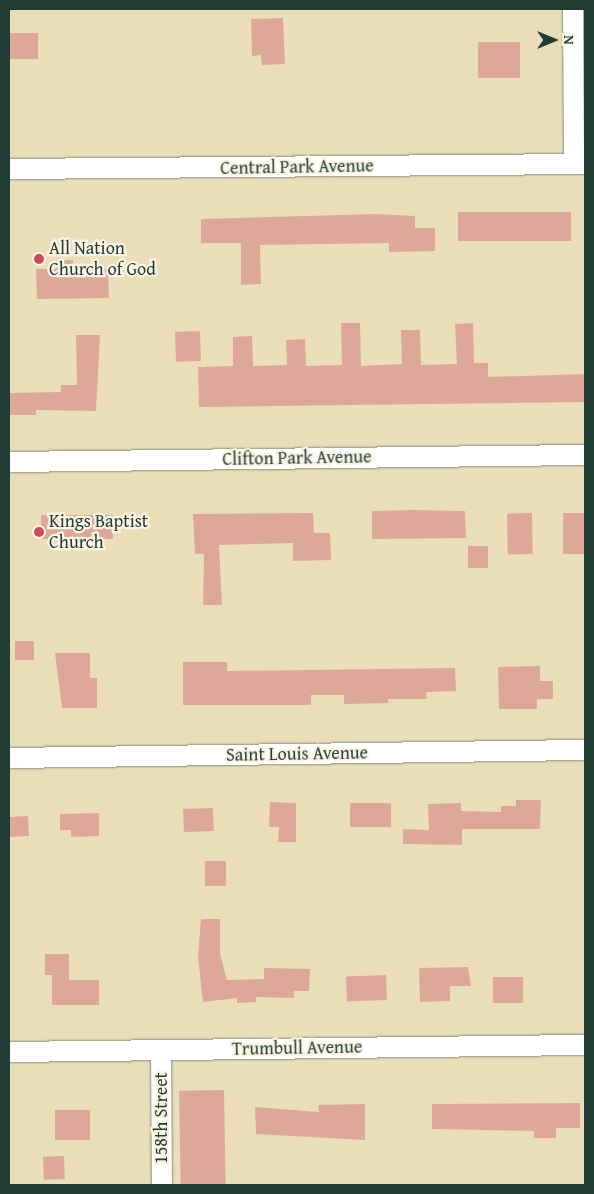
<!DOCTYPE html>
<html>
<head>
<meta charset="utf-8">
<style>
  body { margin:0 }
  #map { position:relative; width:594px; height:1194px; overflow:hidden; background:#eadeb9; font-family:"Gentium Book Plus",serif }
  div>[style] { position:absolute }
  .building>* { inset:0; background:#dea899; transform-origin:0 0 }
  .roads { filter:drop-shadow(0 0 1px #848e76) drop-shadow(0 0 1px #848e76) }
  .minor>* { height:20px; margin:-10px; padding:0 10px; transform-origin:10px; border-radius:10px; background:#fff }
  .dots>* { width:14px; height:14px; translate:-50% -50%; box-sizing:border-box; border:2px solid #fcf5e5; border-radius:50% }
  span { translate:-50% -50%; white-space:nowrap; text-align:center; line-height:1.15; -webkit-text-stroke:4.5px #fcf5e5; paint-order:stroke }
  .street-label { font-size:18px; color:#1f3d34 }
  .poi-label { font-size:18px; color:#1f3d34 }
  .left { translate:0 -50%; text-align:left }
  .frame { position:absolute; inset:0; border:10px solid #1f3d34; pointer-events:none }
  .north { position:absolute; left:529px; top:15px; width:50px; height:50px; -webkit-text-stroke:4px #fcf5e5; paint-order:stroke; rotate:90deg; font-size:14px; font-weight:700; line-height:20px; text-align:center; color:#1f3d34 }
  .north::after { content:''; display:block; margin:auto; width:18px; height:22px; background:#1f3d34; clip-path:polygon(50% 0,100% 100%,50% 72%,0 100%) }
</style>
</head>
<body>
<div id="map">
  <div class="building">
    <i style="clip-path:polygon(283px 18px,285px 64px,262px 65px,261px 55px,252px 56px,251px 19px)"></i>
    <i style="left:9px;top:33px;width:29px;height:26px"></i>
    <i style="left:520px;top:42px;width:36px;height:42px;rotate:90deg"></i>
    <i style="left:571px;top:212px;width:29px;height:113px;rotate:90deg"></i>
    <i style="clip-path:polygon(375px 214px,415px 216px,415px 228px,435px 228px,435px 251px,389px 252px,389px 243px,260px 245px,261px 284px,241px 285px,241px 243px,201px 243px,201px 219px)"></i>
    <i style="clip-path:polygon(56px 260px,73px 260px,73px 269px,108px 269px,109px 298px,37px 299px,36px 269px,56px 269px)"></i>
    <i style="clip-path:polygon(341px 323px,360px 323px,361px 366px,402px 364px,401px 330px,420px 330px,421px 365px,457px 364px,455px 324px,473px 323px,474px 363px,488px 363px,488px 377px,585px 374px,585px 402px,199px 407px,198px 367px,233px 366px,233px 337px,252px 336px,253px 366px,287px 365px,286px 340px,305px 339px,306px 366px,342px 365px)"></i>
    <i style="left:200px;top:331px;width:30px;height:25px;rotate:88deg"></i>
    <i style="clip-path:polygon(76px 335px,100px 335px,96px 411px,36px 410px,36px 415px,9px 415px,9px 393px,61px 392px,61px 385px,77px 385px)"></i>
    <i style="clip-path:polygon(413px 510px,465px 511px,466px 538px,372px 539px,372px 511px)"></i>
    <i style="clip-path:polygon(313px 513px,314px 533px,330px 533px,331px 560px,293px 561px,293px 543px,219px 545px,222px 605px,203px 605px,204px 554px,195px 554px,193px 514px)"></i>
    <i style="left:532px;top:513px;width:41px;height:25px;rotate:89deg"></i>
    <i style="left:563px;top:513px;width:22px;height:41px"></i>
    <i style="left:41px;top:515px;width:72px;height:24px"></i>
    <i style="left:468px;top:546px;width:20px;height:22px"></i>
    <i style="left:15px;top:641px;width:19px;height:19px"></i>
    <i style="clip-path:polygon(55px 653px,90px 653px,90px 678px,97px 678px,97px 708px,62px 708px)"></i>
    <i style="clip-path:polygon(183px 662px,227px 662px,227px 671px,455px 668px,456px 691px,426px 692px,427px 699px,388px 699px,388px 703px,344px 704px,344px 695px,311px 695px,311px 705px,183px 705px)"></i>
    <i style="clip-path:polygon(540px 666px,540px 681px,553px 681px,553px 699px,537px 699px,537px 709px,499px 709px,498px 667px)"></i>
    <i style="clip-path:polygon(516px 800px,541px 800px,540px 829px,462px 829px,462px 845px,403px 844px,403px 829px,429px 830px,428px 804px,461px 803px,461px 811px,501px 812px,501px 806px,516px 806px)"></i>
    <i style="clip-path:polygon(270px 802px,296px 803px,296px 842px,278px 842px,279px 827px,269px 827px)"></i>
    <i style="left:350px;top:803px;width:41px;height:24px"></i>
    <i style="left:213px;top:808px;width:23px;height:30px;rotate:88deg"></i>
    <i style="clip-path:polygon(99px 813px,99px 836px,71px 837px,71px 830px,60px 830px,60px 814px)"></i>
    <i style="left:28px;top:816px;width:20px;height:19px;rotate:87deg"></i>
    <i style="left:205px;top:861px;width:21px;height:25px"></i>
    <i style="clip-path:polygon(201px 919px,220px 919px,220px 954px,227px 980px,264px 979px,264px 968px,310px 969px,309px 991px,294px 991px,294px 998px,256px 997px,256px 1002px,237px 1003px,237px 998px,203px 1002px,198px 957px)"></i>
    <i style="clip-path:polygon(45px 954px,69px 954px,69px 980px,99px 980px,99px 1005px,52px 1005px,52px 975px,45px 975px)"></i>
    <i style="clip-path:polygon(468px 967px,471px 986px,450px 986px,450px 1001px,420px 1002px,419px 968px)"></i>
    <i style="left:386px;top:975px;width:25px;height:40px;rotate:88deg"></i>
    <i style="left:493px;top:977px;width:30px;height:26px"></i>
    <i style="left:224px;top:1090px;width:95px;height:45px;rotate:89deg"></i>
    <i style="clip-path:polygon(580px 1103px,580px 1128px,556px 1128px,556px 1138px,534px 1138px,534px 1131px,432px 1129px,432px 1104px)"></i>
    <i style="clip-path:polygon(365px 1104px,365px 1140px,256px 1134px,255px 1107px,319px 1112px,318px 1105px)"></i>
    <i style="left:55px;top:1110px;width:35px;height:30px"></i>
    <i style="left:64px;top:1156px;width:23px;height:21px;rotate:88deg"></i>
  </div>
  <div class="roads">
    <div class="minor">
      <i style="left:573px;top:9px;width:155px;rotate:89.6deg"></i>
      <i style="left:9px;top:169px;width:576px;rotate:-0.5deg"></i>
      <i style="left:9px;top:462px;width:576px;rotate:-0.7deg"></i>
      <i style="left:9px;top:758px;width:576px;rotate:-0.8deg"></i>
      <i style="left:161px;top:1050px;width:135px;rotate:89.6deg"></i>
      <i style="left:9px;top:1052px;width:576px;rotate:-0.7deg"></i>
    </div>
  </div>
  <div class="dots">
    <i style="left:39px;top:259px;background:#d1495b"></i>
    <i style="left:39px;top:532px;background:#d1495b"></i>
  </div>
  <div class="street-label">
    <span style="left:297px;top:167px;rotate:-1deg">Central Park Avenue</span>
    <span style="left:297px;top:458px;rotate:-1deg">Clifton Park Avenue</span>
    <span style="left:297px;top:754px;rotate:-1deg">Saint Louis Avenue</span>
    <span style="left:297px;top:1048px;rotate:-1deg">Trumbull Avenue</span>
    <span style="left:161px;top:1118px;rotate:-90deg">158th Street</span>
  </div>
  <div class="poi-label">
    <span class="left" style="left:49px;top:259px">All Nation<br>Church of God</span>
    <span class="left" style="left:49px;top:532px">Kings Baptist<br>Church</span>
  </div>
  <div class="frame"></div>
  <div class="north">N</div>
</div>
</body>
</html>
